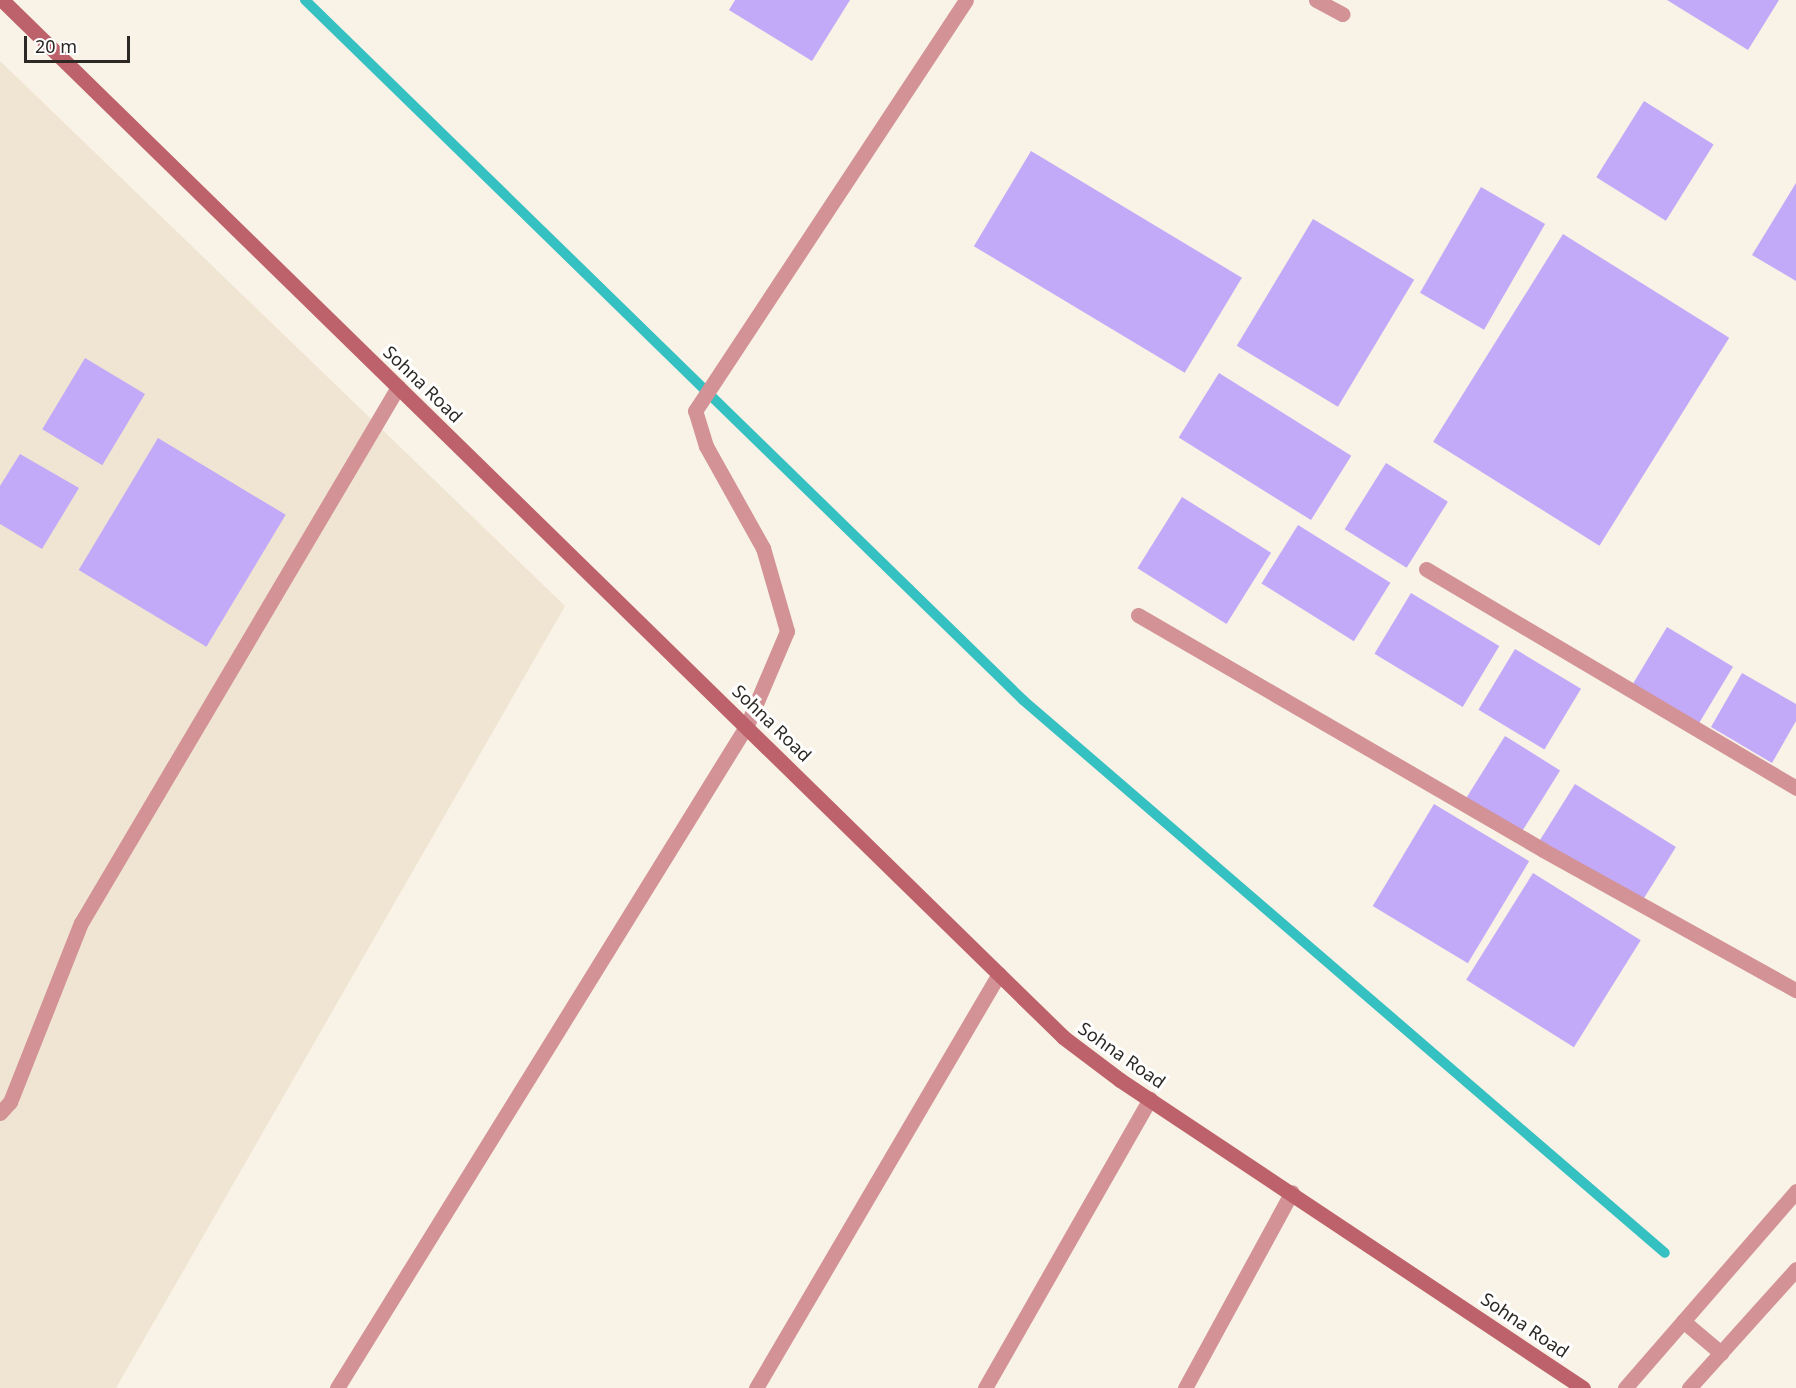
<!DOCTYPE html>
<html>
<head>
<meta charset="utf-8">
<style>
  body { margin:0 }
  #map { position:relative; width:1796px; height:1388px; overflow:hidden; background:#f9f2e6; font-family:"Noto Sans",sans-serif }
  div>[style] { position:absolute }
  .built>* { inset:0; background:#f0e5d2 }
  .stream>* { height:10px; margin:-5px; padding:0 5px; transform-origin:5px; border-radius:5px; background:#35c0c1 }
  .building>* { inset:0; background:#c2aaf9; transform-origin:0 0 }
  .service>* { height:15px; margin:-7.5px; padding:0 7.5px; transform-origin:7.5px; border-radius:7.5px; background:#d29296 }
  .minor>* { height:15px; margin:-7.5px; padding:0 7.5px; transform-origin:7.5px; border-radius:7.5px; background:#d29296 }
  .tertiary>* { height:15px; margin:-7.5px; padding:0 7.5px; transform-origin:7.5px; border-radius:7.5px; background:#d29296 }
  .secondary>* { height:15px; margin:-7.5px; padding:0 7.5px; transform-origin:7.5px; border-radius:7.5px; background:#bd616a }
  span { translate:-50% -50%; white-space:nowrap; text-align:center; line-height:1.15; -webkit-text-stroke:6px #fff; paint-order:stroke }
  .street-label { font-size:18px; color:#2c2925 }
  .scale { position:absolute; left:24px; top:36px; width:106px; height:27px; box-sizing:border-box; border:3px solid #2c2925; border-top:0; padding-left:8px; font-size:18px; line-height:21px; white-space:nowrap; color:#2c2925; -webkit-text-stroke:4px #fff; paint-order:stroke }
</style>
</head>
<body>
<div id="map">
  <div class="built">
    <i style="clip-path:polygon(0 61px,565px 606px,116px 1388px,0 1388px)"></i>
  </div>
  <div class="stream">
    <i style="left:305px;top:0;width:1003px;rotate:44.27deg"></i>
    <i style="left:1023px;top:700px;width:847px;rotate:40.74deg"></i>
  </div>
  <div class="building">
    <i style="clip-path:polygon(735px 0,850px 0,812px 61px,729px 10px)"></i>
    <i style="clip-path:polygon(1667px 0,1779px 0,1748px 50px)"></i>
    <i style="left:1644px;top:101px;width:82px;height:90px;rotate:32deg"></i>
    <i style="left:1031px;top:151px;width:246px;height:111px;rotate:31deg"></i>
    <i style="clip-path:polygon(1796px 183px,1796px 281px,1752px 255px)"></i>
    <i style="left:1481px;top:187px;width:74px;height:122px;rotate:30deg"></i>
    <i style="left:1313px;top:219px;width:118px;height:148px;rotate:31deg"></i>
    <i style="left:1563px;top:234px;width:196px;height:245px;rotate:32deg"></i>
    <i style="left:85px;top:358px;width:70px;height:83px;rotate:31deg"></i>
    <i style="left:1219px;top:373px;width:156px;height:76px;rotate:32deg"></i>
    <i style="left:158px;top:438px;width:149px;height:154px;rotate:31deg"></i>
    <i style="clip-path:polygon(20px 454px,79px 488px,42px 549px,0 524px,0 486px)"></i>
    <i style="left:1386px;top:463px;width:73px;height:78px;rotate:32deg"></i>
    <i style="left:1182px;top:497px;width:105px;height:84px;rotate:32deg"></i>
    <i style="left:1298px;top:525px;width:109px;height:69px;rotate:32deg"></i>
    <i style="left:1411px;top:593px;width:103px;height:71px;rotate:31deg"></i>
    <i style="left:1667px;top:627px;width:77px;height:69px;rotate:31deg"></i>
    <i style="left:1515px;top:649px;width:77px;height:71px;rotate:31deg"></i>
    <i style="clip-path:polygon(1742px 673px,1796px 704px,1796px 721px,1772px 763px,1711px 727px)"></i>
    <i style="left:1505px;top:736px;width:65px;height:74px;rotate:32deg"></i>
    <i style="left:1575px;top:784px;width:119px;height:66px;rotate:32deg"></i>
    <i style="left:1434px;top:804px;width:111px;height:119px;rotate:31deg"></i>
    <i style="left:1533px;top:873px;width:127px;height:126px;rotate:32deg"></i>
  </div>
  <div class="service">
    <i style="left:1138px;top:615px;width:468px;rotate:30.1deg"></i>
    <i style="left:1543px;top:850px;width:289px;rotate:29deg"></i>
    <i style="left:0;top:1113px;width:15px;rotate:-48deg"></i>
    <i style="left:10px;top:1102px;width:193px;rotate:-68.4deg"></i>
    <i style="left:81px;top:923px;width:623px;rotate:-59.4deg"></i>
    <i style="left:337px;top:1388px;width:780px;rotate:-58.27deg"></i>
    <i style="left:756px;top:1388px;width:480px;rotate:-59.6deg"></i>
  </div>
  <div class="minor">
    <i style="left:1316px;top:0;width:30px;rotate:28deg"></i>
    <i style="left:1426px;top:569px;width:430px;rotate:30.6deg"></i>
    <i style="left:747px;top:725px;width:102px;rotate:-66.9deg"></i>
    <i style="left:787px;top:631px;width:86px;rotate:-106.1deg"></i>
    <i style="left:763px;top:548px;width:117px;rotate:-119.2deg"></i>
    <i style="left:706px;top:446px;width:37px;rotate:-107deg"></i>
    <i style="left:695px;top:411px;width:492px;rotate:-56.6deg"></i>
    <i style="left:985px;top:1388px;width:333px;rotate:-60.3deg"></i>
    <i style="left:1185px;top:1388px;width:223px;rotate:-61.4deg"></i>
  </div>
  <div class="tertiary">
    <i style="left:1683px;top:1321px;width:50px;rotate:40.1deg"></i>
    <i style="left:1625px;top:1388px;width:261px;rotate:-49deg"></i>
    <i style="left:1689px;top:1388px;width:160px;rotate:-48deg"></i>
  </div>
  <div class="secondary">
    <i style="left:2px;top:0;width:1484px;rotate:44.34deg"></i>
    <i style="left:1063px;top:1037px;width:71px;rotate:37deg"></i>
    <i style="left:1120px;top:1080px;width:556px;rotate:33.63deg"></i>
  </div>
  <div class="street-label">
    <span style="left:423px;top:384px;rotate:44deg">Sohna Road</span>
    <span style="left:772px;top:723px;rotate:44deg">Sohna Road</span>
    <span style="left:1122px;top:1055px;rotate:35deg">Sohna Road</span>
    <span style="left:1525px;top:1325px;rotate:34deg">Sohna Road</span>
  </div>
  <div class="scale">20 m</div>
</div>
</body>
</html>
